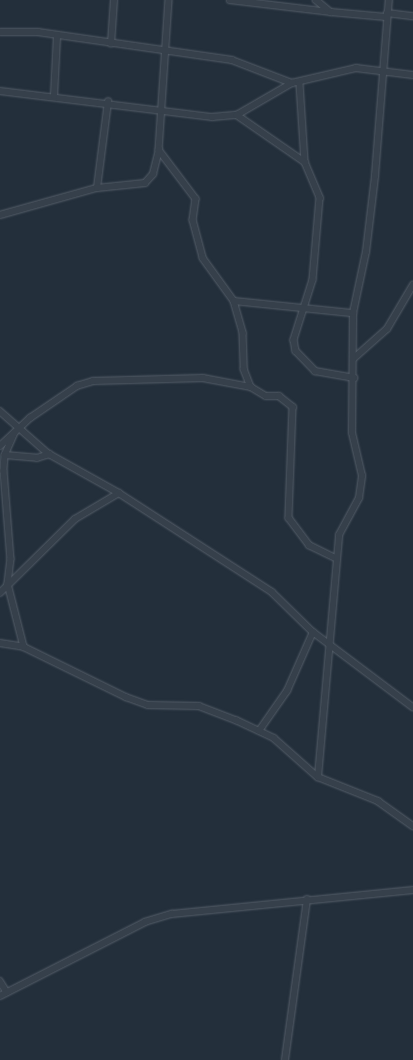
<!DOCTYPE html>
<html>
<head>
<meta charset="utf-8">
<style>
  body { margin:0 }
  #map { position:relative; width:413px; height:1060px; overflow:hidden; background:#232f3b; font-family:Overpass,sans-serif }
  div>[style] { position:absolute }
  .roads { filter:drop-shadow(0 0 1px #555e69) drop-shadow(0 0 1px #555e69) }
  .street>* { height:5.5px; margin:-2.75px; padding:0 2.75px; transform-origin:2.75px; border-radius:2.75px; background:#36404b }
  span { translate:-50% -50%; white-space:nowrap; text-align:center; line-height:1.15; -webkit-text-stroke:4px #1c2530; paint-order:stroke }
</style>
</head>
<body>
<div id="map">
  <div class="roads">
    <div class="street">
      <i style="left:169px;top:0;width:150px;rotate:93.8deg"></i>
      <i style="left:159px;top:150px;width:61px;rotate:52.9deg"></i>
      <i style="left:196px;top:199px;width:21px;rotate:98deg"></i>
      <i style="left:193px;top:220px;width:39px;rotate:75deg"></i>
      <i style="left:203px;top:258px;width:53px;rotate:54.2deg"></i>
      <i style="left:234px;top:301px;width:33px;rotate:74deg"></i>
      <i style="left:243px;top:333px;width:36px;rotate:88deg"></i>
      <i style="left:244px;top:369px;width:19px;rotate:69deg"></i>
      <i style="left:251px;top:387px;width:17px;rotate:31deg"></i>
      <i style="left:266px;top:396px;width:13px"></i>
      <i style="left:279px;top:396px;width:18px;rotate:38deg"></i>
      <i style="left:293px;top:407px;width:111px;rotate:92.1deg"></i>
      <i style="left:289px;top:518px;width:34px;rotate:53deg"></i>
      <i style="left:309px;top:545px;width:30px;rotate:26deg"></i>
      <i style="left:230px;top:0;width:102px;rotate:6.8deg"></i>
      <i style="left:316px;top:0;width:19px;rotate:39deg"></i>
      <i style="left:331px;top:12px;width:55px;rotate:5.2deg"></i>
      <i style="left:387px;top:13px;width:26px;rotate:7deg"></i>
      <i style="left:0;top:32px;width:38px"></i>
      <i style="left:38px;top:32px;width:196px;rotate:8.2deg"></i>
      <i style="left:232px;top:60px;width:64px;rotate:21deg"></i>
      <i style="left:292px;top:83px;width:66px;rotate:-13.2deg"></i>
      <i style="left:356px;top:68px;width:57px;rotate:7deg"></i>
      <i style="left:111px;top:44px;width:44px;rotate:-86.1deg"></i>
      <i style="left:300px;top:84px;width:78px;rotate:86.3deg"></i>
      <i style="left:305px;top:162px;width:39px;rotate:67deg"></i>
      <i style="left:320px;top:198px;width:82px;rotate:94.9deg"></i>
      <i style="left:313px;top:280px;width:63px;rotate:107.6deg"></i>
      <i style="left:294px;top:340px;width:11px;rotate:80deg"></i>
      <i style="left:296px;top:351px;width:28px;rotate:46deg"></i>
      <i style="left:315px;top:371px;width:40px;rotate:10deg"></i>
      <i style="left:0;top:91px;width:214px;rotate:7deg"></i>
      <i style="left:212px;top:117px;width:25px;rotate:-5deg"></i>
      <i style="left:237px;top:115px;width:64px;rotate:-30.2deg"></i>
      <i style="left:54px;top:96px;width:60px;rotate:-87.1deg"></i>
      <i style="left:237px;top:115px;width:83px;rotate:34.7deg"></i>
      <i style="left:97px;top:188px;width:87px;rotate:-82.7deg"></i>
      <i style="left:0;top:215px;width:101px;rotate:-15.6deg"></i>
      <i style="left:97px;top:188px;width:48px;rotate:-5.9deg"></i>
      <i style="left:145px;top:183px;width:12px;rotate:-48deg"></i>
      <i style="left:153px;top:174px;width:25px;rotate:-76deg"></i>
      <i style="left:234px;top:301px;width:120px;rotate:5.8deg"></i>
      <i style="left:353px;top:359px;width:45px;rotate:-41.4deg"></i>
      <i style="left:387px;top:329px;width:51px;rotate:-59.4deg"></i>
      <i style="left:0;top:411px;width:65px;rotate:41.3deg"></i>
      <i style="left:49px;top:454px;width:80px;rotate:29.1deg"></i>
      <i style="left:15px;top:433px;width:24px;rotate:114deg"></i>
      <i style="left:5px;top:455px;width:16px;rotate:94deg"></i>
      <i style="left:4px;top:471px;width:88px;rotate:85.5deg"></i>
      <i style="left:11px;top:559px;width:25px;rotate:97deg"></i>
      <i style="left:8px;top:584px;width:65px;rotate:75.7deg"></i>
      <i style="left:24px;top:647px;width:114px;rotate:26.1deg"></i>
      <i style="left:126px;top:697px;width:23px;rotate:20deg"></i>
      <i style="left:148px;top:705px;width:51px;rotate:1.1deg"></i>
      <i style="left:199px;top:706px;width:40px;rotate:21deg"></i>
      <i style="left:236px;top:720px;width:42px;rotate:25.3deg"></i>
      <i style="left:274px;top:738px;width:59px;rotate:41.6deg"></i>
      <i style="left:318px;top:777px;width:65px;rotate:21.8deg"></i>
      <i style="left:378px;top:801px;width:43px;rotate:35.5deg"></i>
      <i style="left:0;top:446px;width:41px;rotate:-43deg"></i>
      <i style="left:30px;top:418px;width:57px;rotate:-34.2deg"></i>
      <i style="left:77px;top:386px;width:17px;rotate:-17deg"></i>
      <i style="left:93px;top:381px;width:110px;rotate:-1.6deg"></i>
      <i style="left:203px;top:378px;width:49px;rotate:10.6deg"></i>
      <i style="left:5px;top:455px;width:32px;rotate:5deg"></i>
      <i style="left:37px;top:458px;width:13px;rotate:-18deg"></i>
      <i style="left:0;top:593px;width:105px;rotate:-44.6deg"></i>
      <i style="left:75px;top:519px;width:51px;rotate:-30.6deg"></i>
      <i style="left:119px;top:493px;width:182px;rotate:32.9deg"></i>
      <i style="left:272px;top:592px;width:57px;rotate:44.3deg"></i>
      <i style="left:313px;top:632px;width:125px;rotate:36.9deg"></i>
      <i style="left:0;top:643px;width:24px;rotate:9deg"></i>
      <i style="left:259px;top:731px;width:49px;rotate:-55deg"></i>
      <i style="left:287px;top:691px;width:64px;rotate:-66.2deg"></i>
      <i style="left:318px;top:777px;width:243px;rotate:-85deg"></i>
      <i style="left:339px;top:535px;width:42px;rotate:-61.6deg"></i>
      <i style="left:359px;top:498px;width:22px;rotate:-82deg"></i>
      <i style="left:362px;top:476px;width:44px;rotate:-103.1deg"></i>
      <i style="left:352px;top:433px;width:120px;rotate:-89.5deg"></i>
      <i style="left:353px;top:313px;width:62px;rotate:-78deg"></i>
      <i style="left:366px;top:252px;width:77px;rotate:-83.2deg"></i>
      <i style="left:375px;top:176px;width:177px;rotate:-85.5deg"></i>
      <i style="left:0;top:981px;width:13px;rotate:58deg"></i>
      <i style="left:0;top:996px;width:163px;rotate:-27deg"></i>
      <i style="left:145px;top:922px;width:28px;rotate:-17deg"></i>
      <i style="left:172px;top:914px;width:242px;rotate:-5.7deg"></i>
      <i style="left:285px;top:1060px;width:162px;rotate:-82.2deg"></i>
    </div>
  </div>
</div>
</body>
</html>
